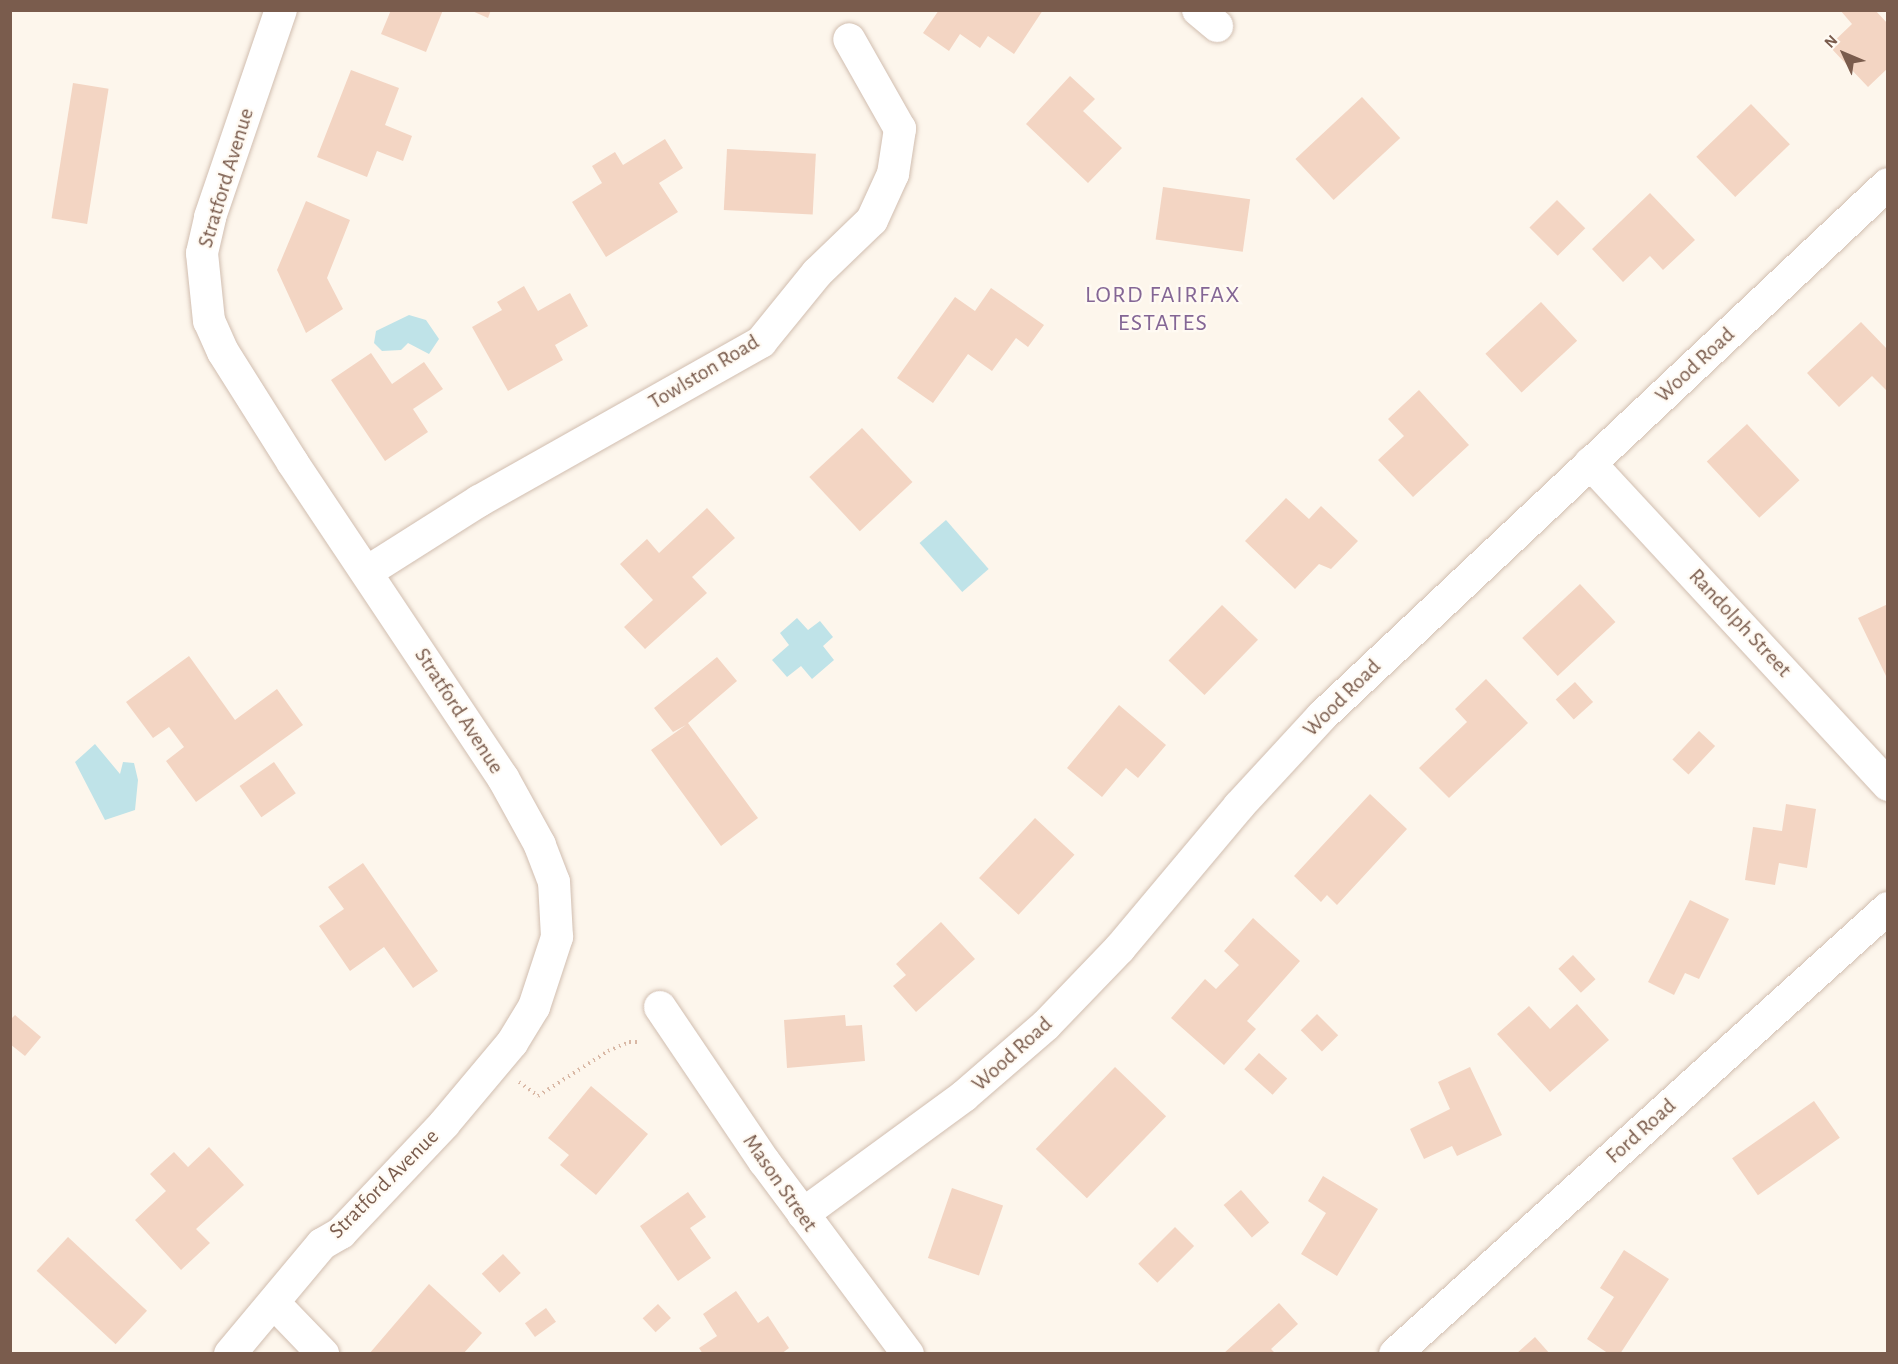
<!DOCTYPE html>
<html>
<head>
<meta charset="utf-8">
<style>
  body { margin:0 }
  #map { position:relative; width:1898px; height:1364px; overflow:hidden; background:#fdf6ec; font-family:"Alegreya Sans",sans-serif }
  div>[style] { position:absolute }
  .water>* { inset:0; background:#bfe3e8; transform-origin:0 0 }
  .building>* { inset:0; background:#f3d5c3; transform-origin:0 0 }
  .path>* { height:4px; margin-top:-2px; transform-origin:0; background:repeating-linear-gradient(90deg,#d9b8a5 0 1.5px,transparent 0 6px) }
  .roads { filter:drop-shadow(0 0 2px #d1beb0) drop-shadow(0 0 2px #d1beb0) }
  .minor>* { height:32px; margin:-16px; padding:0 16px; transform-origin:16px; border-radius:16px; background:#fff }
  span { translate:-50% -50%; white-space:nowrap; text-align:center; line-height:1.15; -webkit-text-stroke:4.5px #fffaf3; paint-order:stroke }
  .street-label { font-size:22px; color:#7a5c4d }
  .neighbourhood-label { font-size:24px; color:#846695; letter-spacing:1.5px }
  .frame { position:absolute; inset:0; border:12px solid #7a5c4d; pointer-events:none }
  .north { position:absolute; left:1814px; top:24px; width:60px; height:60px; -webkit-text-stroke:4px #fffaf3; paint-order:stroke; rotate:314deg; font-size:16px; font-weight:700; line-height:24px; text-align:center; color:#7a5c4d }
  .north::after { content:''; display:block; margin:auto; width:21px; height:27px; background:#7a5c4d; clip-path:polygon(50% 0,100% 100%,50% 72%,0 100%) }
</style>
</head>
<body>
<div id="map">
  <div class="water">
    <i style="clip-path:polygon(409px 315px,426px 320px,439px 339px,429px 354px,408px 343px,401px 350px,382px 351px,374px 343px,376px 331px)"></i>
    <i style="left:946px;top:520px;width:65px;height:35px;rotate:49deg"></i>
    <i style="clip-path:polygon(797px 618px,808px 630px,820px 621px,833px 637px,823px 646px,834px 660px,812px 679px,801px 666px,787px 677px,772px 660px,789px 645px,780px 633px)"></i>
    <i style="clip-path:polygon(95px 744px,120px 774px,123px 762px,134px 763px,138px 780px,135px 810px,105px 820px,75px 762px)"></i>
  </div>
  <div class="building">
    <i style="clip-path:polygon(391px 10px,443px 10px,426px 52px,381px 34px)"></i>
    <i style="clip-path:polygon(470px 10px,491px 10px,488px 18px)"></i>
    <i style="clip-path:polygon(939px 10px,1043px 10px,1014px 54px,988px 36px,980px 48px,960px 34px,949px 51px,923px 33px)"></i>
    <i style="clip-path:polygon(1840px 10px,1875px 10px,1888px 24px,1888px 68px,1868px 87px,1829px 46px,1852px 24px)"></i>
    <i style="clip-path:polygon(351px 70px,399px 88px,385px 125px,412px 136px,403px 161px,377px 151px,367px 177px,317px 157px)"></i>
    <i style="clip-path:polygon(1070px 76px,1095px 99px,1083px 111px,1122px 148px,1088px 183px,1026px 124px)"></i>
    <i style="left:73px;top:83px;width:36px;height:137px;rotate:9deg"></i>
    <i style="left:1362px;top:97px;width:56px;height:91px;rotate:47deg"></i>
    <i style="left:1751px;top:104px;width:56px;height:76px;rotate:46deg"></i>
    <i style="clip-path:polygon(665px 139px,683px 168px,659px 183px,678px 212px,606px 257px,572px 202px,602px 183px,592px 166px,615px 152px,623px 165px)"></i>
    <i style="left:727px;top:149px;width:89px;height:61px;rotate:3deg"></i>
    <i style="left:1163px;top:187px;width:88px;height:53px;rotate:8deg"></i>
    <i style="clip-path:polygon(1650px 193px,1695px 240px,1663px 270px,1650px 256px,1623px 282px,1592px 249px)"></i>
    <i style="left:1557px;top:200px;width:40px;height:39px;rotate:45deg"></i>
    <i style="clip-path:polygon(306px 201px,350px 220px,327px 278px,343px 309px,306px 333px,277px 270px)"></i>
    <i style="clip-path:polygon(524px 286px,538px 311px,570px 293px,588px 326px,555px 345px,563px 360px,508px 391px,472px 327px,502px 310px,497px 302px)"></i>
    <i style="clip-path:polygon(991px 288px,1044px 325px,1028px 347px,1016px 338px,992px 371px,968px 354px,933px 403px,897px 378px,955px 297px,975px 311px)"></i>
    <i style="left:1541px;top:302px;width:53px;height:76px;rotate:47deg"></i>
    <i style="clip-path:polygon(1861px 322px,1888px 350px,1888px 392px,1872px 376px,1839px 407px,1807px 373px)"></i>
    <i style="clip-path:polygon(371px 353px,392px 384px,424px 362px,443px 389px,413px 409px,428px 432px,385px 461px,331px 380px)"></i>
    <i style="clip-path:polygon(1419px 390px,1469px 445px,1413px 497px,1378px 460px,1404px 436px,1388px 419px)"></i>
    <i style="left:1747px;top:424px;width:77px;height:55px;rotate:47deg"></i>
    <i style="left:862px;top:428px;width:74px;height:72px;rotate:47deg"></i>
    <i style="clip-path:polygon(1286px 498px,1309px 519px,1321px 506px,1358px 541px,1331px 569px,1319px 564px,1295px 589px,1245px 541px)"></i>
    <i style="clip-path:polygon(707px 508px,735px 538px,692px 577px,707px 593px,645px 649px,624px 627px,653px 600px,620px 564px,647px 539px,659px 553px)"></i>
    <i style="left:1580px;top:584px;width:52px;height:79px;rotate:47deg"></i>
    <i style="clip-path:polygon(1888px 604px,1888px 680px,1858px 618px)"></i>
    <i style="left:1222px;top:605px;width:50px;height:77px;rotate:44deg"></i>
    <i style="clip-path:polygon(189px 656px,235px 720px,277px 689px,303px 725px,196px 802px,166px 761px,184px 747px,169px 727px,153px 738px,126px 702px)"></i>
    <i style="clip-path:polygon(717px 657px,737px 681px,688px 723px,758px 818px,721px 846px,651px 750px,686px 725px,673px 732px,654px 708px)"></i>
    <i style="clip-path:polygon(1486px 679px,1528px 723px,1449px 798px,1419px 768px,1467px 722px,1455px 709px)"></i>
    <i style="left:1575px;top:682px;width:27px;height:26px;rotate:48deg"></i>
    <i style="clip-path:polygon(1119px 705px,1166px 745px,1138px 778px,1126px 768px,1102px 797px,1067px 768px)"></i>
    <i style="left:1699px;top:731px;width:22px;height:39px;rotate:43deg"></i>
    <i style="left:274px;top:762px;width:38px;height:42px;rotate:55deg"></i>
    <i style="clip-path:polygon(1370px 794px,1407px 829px,1337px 905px,1327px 895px,1321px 902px,1294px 876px)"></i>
    <i style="clip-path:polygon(1786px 804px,1816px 809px,1807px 868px,1779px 863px,1775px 885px,1745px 880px,1753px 827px,1782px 831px)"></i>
    <i style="left:1035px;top:818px;width:54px;height:82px;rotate:43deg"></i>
    <i style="clip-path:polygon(363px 863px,438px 971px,413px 988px,384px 947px,350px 971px,319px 926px,344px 909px,328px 887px)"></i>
    <i style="clip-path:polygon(1690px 900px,1729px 919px,1699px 979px,1685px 973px,1674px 995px,1648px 982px)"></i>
    <i style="clip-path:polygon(1253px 918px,1300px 961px,1247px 1021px,1256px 1029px,1224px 1065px,1171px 1018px,1205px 979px,1216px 989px,1239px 965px,1224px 951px)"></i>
    <i style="clip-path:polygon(941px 922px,975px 959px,916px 1012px,893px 986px,906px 975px,896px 964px)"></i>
    <i style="left:1573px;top:955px;width:33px;height:20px;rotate:47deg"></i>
    <i style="clip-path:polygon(1577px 1004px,1609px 1040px,1550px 1092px,1497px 1034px,1529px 1006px,1550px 1029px)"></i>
    <i style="left:1317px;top:1014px;width:30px;height:23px;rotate:45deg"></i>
    <i style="clip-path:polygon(15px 1015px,41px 1037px,25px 1056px,10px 1044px,10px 1020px)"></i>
    <i style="clip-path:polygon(845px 1015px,846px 1026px,862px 1025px,865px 1061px,787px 1068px,784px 1020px)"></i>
    <i style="left:1259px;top:1053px;width:38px;height:22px;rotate:42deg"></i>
    <i style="left:1115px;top:1067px;width:71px;height:114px;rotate:44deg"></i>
    <i style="clip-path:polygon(1470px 1067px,1502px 1135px,1457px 1156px,1452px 1146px,1424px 1159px,1410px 1129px,1450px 1109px,1438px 1082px)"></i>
    <i style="clip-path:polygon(591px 1086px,648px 1134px,596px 1195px,560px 1165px,569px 1155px,548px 1138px)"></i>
    <i style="left:1814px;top:1101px;width:45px;height:100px;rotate:55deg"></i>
    <i style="clip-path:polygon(209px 1147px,244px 1185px,196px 1229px,210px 1243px,181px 1270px,135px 1220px,166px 1191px,150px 1174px,174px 1152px,188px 1167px)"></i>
    <i style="clip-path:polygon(1323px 1176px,1378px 1209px,1337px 1276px,1301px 1254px,1326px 1213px,1308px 1201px)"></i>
    <i style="left:952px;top:1188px;width:54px;height:74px;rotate:19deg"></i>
    <i style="left:1241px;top:1190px;width:43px;height:23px;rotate:49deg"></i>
    <i style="clip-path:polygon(688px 1192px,706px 1217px,690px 1228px,711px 1258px,678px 1281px,640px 1226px)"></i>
    <i style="left:1175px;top:1227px;width:27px;height:52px;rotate:45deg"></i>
    <i style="left:68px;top:1237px;width:108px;height:46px;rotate:43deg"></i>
    <i style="clip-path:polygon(1624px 1250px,1669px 1279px,1620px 1354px,1609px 1354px,1587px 1339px,1614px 1297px,1600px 1288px)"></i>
    <i style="left:503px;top:1254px;width:26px;height:29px;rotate:47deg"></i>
    <i style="clip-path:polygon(429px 1284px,482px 1333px,463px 1354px,369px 1354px)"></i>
    <i style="clip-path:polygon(736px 1291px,758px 1323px,768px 1316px,789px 1348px,781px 1354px,703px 1354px,699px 1348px,717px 1336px,703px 1314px)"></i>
    <i style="clip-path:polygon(1279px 1303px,1298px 1324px,1271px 1349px,1276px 1354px,1223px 1354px)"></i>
    <i style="left:658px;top:1304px;width:19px;height:21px;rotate:47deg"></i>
    <i style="left:546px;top:1308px;width:17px;height:26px;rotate:54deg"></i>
    <i style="clip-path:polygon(1535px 1337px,1550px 1354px,1516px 1354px)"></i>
  </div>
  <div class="path">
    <i style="left:519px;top:1082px;width:24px;rotate:36deg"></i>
    <i style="left:538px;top:1096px;width:83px;rotate:-32.7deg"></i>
    <i style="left:608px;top:1051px;width:23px;rotate:-23deg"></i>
    <i style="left:629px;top:1042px;width:12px"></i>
  </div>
  <div class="roads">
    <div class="minor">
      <i style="left:1198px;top:10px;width:25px;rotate:40deg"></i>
      <i style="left:1590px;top:463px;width:439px;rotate:47.2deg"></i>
      <i style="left:367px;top:572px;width:133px;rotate:-32.4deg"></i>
      <i style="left:479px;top:501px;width:324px;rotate:-29.4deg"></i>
      <i style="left:761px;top:342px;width:89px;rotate:-50.9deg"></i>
      <i style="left:817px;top:273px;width:76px;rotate:-43.9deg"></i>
      <i style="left:872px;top:220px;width:51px;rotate:-65.5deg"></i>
      <i style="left:893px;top:174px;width:46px;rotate:-81.2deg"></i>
      <i style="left:900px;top:129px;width:103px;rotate:-119.5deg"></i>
      <i style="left:660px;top:1007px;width:186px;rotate:56deg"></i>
      <i style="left:764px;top:1161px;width:241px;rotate:53.3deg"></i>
      <i style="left:803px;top:1214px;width:200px;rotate:-36.2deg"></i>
      <i style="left:964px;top:1096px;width:108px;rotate:-40.9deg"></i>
      <i style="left:1046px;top:1025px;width:107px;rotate:-46.1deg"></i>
      <i style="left:1120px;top:948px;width:185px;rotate:-50deg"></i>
      <i style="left:1239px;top:806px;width:121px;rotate:-47.3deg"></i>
      <i style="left:1321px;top:717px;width:778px;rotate:-43.23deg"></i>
      <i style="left:274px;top:1303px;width:71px;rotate:46.1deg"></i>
      <i style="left:230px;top:1354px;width:143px;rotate:-50.1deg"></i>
      <i style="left:322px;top:1244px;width:22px;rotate:-30deg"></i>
      <i style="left:341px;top:1233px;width:150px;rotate:-46.6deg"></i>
      <i style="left:444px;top:1124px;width:106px;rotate:-50deg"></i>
      <i style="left:512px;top:1043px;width:42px;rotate:-58.6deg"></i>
      <i style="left:534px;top:1007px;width:74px;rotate:-71.8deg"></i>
      <i style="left:557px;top:937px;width:55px;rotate:-93.1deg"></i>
      <i style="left:554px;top:882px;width:40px;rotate:-111deg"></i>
      <i style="left:540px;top:845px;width:77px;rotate:-118.9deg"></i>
      <i style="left:503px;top:778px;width:379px;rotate:-123.7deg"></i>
      <i style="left:293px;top:463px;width:131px;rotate:-122.2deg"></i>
      <i style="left:223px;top:352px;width:34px;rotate:-114deg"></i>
      <i style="left:209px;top:321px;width:68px;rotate:-95.9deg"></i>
      <i style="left:202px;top:253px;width:37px;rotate:-77deg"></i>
      <i style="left:210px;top:217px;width:219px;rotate:-71.1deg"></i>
      <i style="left:1395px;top:1354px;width:665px;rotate:-42.13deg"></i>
    </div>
  </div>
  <div class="street-label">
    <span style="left:226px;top:178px;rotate:-73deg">Stratford Avenue</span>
    <span style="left:1695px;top:365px;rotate:-43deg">Wood Road</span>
    <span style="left:704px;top:372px;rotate:-31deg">Towlston Road</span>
    <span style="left:1740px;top:623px;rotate:47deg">Randolph Street</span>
    <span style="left:1342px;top:698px;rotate:-45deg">Wood Road</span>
    <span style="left:459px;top:711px;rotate:57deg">Stratford Avenue</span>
    <span style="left:1012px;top:1054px;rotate:-42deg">Wood Road</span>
    <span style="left:1641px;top:1131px;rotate:-42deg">Ford Road</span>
    <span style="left:780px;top:1183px;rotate:55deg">Mason Street</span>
    <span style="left:384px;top:1184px;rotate:-45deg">Stratford Avenue</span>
  </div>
  <div class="neighbourhood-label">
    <span style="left:1163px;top:310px">LORD FAIRFAX<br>ESTATES</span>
  </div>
  <div class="frame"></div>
  <div class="north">N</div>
</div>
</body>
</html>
